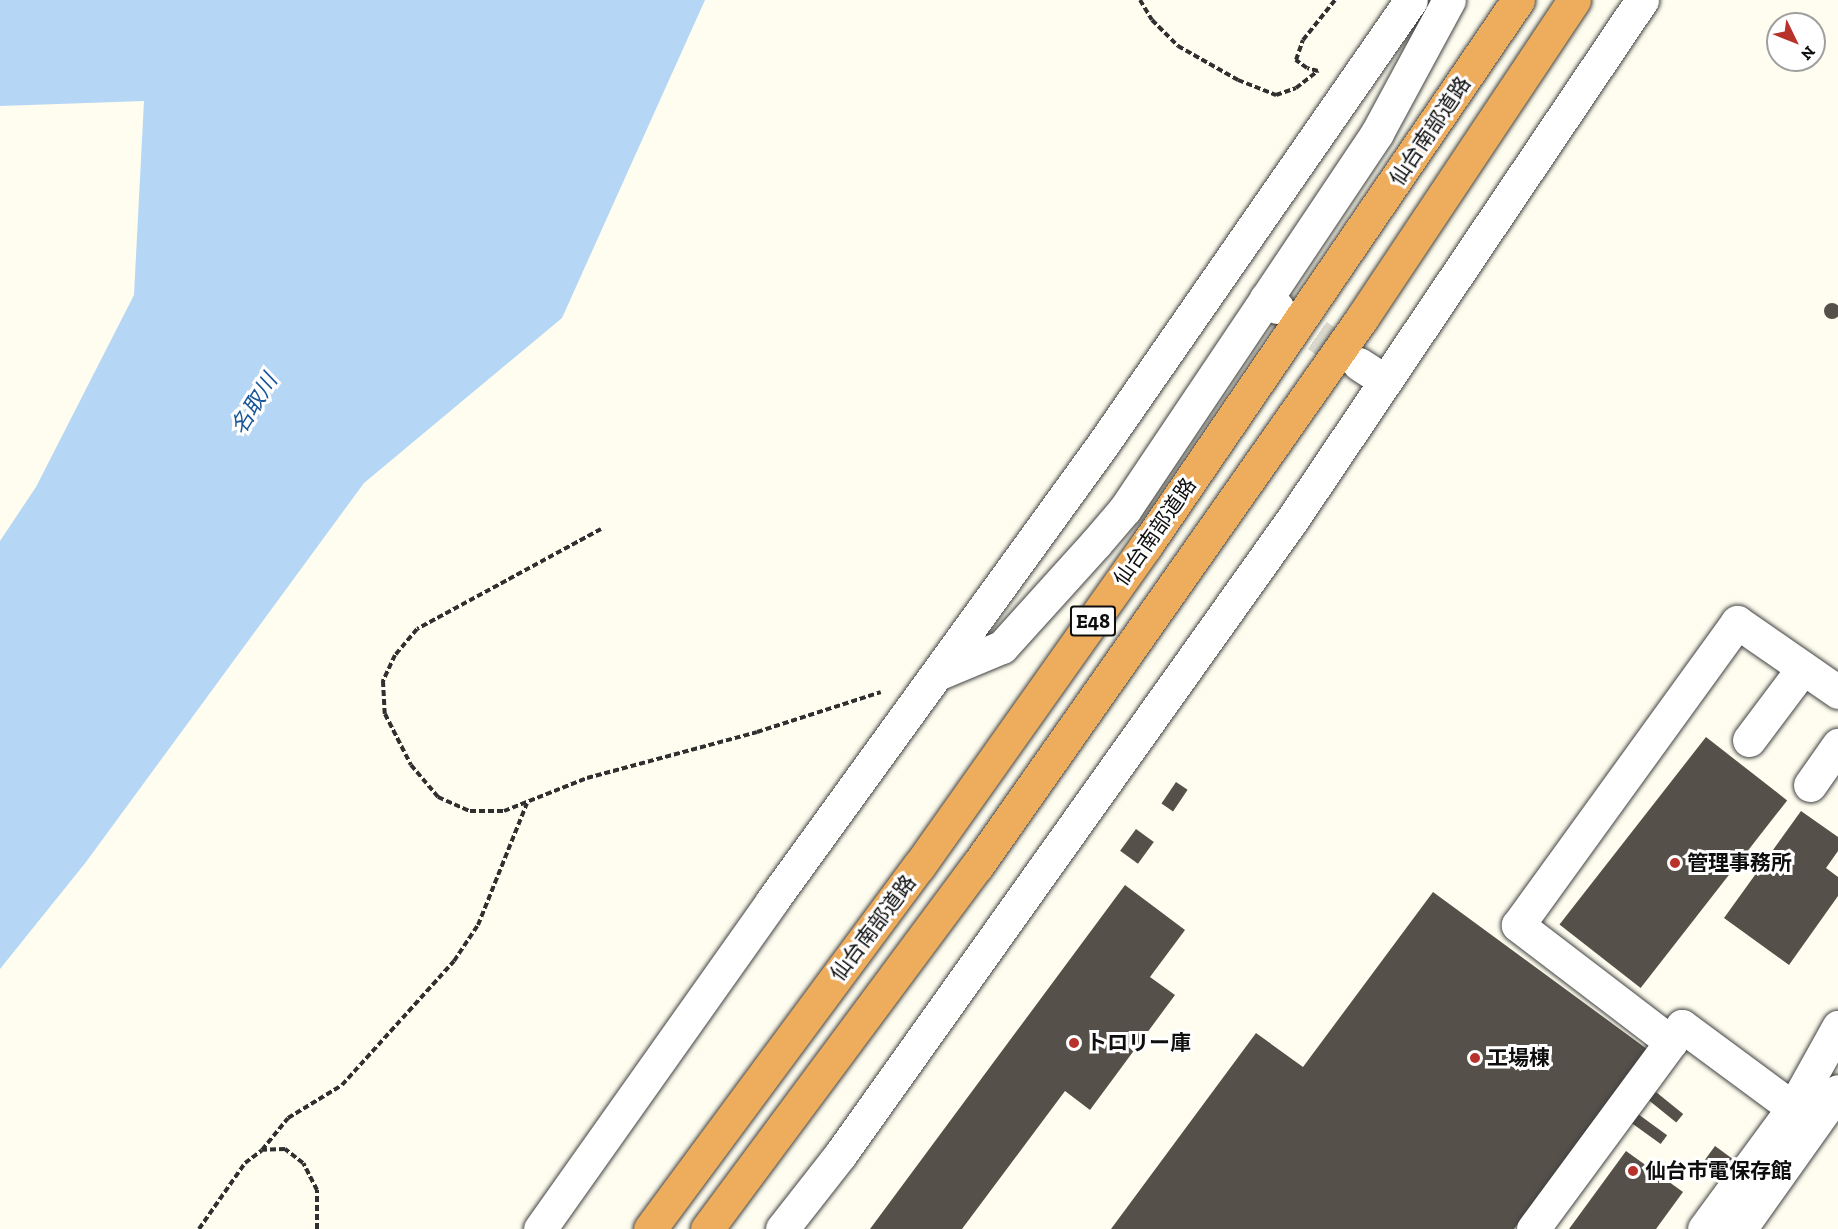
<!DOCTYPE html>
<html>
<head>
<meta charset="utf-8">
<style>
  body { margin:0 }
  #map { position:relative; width:1838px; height:1229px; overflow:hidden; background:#fefdef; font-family:"Zilla Slab","Noto Sans JP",serif }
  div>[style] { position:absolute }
  .water>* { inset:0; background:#b5d6f4 }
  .building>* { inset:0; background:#56504a; transform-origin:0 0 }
  .round { border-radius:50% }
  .minor-tunnel>* { height:33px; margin-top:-16.5px; transform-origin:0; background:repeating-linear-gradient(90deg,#dad9cd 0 33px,transparent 0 49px) }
  .path>* { height:4px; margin-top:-2px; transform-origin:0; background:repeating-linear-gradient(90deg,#303030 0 6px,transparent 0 9px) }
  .roads { filter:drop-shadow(0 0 2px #414141) drop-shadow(0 0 2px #414141) }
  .minor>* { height:33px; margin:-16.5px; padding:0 16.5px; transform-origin:16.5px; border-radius:16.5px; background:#fff }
  .highway>* { height:33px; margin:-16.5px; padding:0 16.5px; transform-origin:16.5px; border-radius:16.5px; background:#eead5d }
  .dots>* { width:16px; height:16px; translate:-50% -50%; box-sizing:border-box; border:3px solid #fff; border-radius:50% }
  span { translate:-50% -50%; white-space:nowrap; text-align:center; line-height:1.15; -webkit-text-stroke:6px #fff; paint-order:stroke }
  .shield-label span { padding:2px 4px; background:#fff; border:2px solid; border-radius:4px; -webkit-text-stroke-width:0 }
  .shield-label { font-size:20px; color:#0e0e0e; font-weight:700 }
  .street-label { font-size:21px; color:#0e0e0e }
  .poi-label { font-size:21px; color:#0e0e0e; font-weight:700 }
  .left { translate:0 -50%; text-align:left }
  .water-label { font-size:22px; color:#1c579a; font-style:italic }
  .north { position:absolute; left:1766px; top:12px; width:60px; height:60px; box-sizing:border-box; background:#fff; border:2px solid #9f9f9f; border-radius:50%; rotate:133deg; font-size:16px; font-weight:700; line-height:24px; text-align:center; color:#0e0e0e }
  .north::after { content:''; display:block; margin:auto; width:21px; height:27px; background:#b8322b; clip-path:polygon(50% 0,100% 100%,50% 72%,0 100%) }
</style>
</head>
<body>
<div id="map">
  <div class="water">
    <i style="clip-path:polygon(0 0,705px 0,562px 318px,364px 483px,86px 862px,0 969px,0 541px,36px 487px,134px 295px,144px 101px,0 106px)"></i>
  </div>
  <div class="building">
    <i class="round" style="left:1824px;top:303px;width:16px;height:16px"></i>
    <i style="left:1706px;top:737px;width:103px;height:238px;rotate:38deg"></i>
    <i style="left:1176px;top:782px;width:14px;height:26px;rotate:34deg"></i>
    <i style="clip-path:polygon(1801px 811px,1838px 837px,1838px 851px,1826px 868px,1838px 877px,1838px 896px,1789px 965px,1724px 918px)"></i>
    <i style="left:1136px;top:829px;width:22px;height:27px;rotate:36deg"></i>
    <i style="clip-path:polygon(1125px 885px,1185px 930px,1150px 977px,1175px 995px,1090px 1110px,1065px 1091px,962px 1229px,870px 1229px)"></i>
    <i style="clip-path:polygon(1433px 892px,1647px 1049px,1514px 1229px,1111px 1229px,1256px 1033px,1303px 1067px)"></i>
    <i style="left:1656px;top:1092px;width:35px;height:11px;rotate:39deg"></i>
    <i style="left:1638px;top:1114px;width:36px;height:11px;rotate:36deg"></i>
    <i style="left:1715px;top:1146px;width:22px;height:26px;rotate:36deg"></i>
    <i style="clip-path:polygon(1626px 1151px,1683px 1192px,1656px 1229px,1569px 1229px)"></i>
  </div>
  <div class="minor-tunnel">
    <i style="left:1277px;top:307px;width:100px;rotate:34.8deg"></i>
  </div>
  <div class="path">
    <i style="left:1140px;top:0;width:23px;rotate:59deg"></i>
    <i style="left:1152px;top:20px;width:37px;rotate:45deg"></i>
    <i style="left:1178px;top:46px;width:69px;rotate:29.5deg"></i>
    <i style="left:1238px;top:80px;width:41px;rotate:21.5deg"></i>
    <i style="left:1276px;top:95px;width:21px;rotate:-19deg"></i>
    <i style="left:1296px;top:88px;width:28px;rotate:-38deg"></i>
    <i style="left:1318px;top:71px;width:11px;rotate:-165deg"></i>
    <i style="left:1307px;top:68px;width:14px;rotate:-144deg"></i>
    <i style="left:1296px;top:60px;width:21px;rotate:-71deg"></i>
    <i style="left:1303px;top:40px;width:51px;rotate:-51.3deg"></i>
    <i style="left:601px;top:529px;width:209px;rotate:151.5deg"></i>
    <i style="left:417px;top:629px;width:34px;rotate:130deg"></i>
    <i style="left:395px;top:655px;width:29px;rotate:115deg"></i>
    <i style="left:383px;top:681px;width:33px;rotate:87deg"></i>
    <i style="left:385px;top:714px;width:57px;rotate:63deg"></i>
    <i style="left:411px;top:765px;width:42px;rotate:49.8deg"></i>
    <i style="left:438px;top:797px;width:35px;rotate:24deg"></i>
    <i style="left:470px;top:811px;width:34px"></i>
    <i style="left:504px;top:811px;width:89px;rotate:-21.7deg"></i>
    <i style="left:587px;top:778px;width:176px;rotate:-15.1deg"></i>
    <i style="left:757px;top:732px;width:130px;rotate:-17.9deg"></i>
    <i style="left:199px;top:1229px;width:80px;rotate:-55.1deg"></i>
    <i style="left:245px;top:1163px;width:21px;rotate:-37deg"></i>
    <i style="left:317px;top:1229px;width:39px;rotate:-90deg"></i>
    <i style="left:317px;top:1190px;width:30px;rotate:-117deg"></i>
    <i style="left:303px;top:1163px;width:23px;rotate:-142deg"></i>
    <i style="left:285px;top:1149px;width:23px;rotate:178deg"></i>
    <i style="left:262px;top:1150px;width:41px;rotate:-50.9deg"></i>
    <i style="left:288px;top:1118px;width:63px;rotate:-31.4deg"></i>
    <i style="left:342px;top:1085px;width:167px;rotate:-47.9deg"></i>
    <i style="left:454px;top:961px;width:43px;rotate:-56.3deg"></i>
    <i style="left:478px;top:925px;width:131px;rotate:-68.1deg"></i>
  </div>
  <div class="roads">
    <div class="minor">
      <i style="left:1277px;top:307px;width:14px;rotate:-144deg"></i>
      <i style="left:1266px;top:299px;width:200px;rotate:-56.2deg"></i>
      <i style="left:1377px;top:133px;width:151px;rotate:-61.6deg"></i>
      <i style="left:1359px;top:364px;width:31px;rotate:33deg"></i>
      <i style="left:937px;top:674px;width:70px;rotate:-22.6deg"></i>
      <i style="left:1002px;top:647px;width:140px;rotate:-47.9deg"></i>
      <i style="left:1096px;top:543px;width:45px;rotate:-49.5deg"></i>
      <i style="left:1125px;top:509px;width:253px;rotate:-56.1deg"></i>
      <i style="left:1749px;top:740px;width:90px;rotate:-53.1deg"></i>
      <i style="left:1810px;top:785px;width:49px;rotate:-55deg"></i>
      <i style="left:1793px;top:1108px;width:138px;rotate:-143.5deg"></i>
      <i style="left:1682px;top:1026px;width:19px;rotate:125deg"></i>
      <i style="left:1671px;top:1042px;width:193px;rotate:-142.6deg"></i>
      <i style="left:1518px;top:925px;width:374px;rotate:-54.1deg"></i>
      <i style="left:1737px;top:622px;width:123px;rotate:34.7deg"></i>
      <i style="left:540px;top:1229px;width:402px;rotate:-54.7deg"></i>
      <i style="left:772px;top:901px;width:564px;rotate:-54.08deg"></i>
      <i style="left:1103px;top:444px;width:540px;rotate:-55.25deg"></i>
      <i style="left:782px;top:1229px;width:94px;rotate:-51.9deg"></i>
      <i style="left:840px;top:1155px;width:779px;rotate:-54.56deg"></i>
      <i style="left:1292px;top:520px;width:627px;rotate:-56.06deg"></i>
      <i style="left:1533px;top:1229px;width:232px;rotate:-53.6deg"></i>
      <i style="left:1704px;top:1229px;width:150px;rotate:-53.7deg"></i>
      <i style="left:1793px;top:1108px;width:93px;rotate:-60.9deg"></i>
      <i style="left:1740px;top:1229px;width:169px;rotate:-54.6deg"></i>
    </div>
    <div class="highway">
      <i style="left:650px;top:1229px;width:452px;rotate:-53.5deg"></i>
      <i style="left:919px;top:866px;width:391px;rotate:-54.7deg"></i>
      <i style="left:1145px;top:547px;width:662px;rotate:-55.71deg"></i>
      <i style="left:707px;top:1229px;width:452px;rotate:-53.4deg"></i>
      <i style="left:977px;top:866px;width:670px;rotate:-54.91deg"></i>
      <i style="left:1362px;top:318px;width:382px;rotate:-56.3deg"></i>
    </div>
  </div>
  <div class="dots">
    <i style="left:1675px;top:863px;background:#b8322b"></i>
    <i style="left:1074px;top:1043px;background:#b8322b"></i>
    <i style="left:1475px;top:1058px;background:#b8322b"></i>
    <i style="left:1633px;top:1171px;background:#b8322b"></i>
  </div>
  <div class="shield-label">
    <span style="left:1093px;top:621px">E48</span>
  </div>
  <div class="street-label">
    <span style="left:1430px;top:131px;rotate:-56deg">仙台南部道路</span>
    <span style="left:1155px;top:532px;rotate:-55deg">仙台南部道路</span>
    <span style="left:873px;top:928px;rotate:-53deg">仙台南部道路</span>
  </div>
  <div class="poi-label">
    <span class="left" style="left:1687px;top:863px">管理事務所</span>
    <span class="left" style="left:1086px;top:1043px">トロリー庫</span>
    <span class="left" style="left:1487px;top:1058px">工場棟</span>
    <span class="left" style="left:1645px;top:1171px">仙台市電保存館</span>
  </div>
  <div class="water-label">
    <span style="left:254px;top:404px;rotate:-58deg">名取川</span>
  </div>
  <div class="north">N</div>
</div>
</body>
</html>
